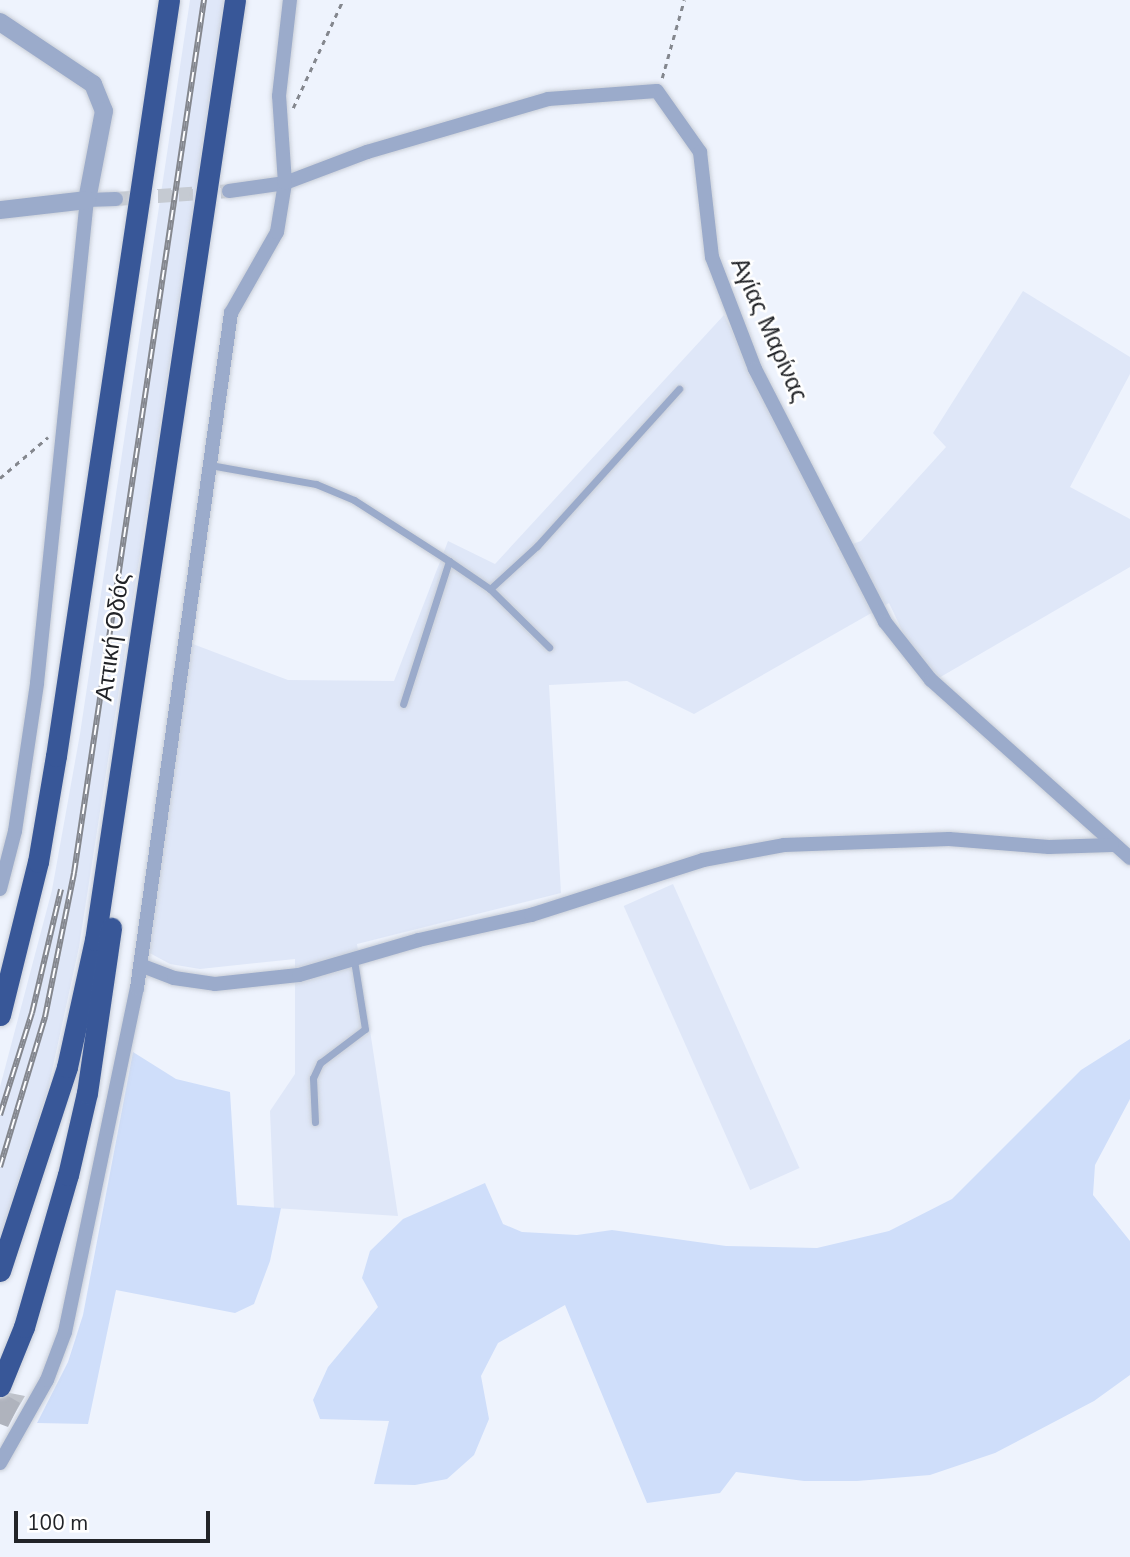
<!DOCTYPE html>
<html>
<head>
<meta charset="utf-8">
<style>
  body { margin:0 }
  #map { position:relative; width:1130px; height:1557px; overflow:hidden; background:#eef3fd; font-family:"Nunito Sans",sans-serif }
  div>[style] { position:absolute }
  .built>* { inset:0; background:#dfe7f8; transform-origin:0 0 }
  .green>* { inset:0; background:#cfdefa }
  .shadow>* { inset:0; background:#0003 }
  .building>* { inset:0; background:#afb3bd }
  .minor-tunnel>* { height:14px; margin-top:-7px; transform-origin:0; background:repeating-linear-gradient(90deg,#c5cad2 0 14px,transparent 0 21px) }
  .path>* { height:2.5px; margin-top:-1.25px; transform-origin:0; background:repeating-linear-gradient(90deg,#84878e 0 5px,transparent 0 10px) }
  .roads { filter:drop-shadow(0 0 2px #c9ced7) drop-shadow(0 0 2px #c9ced7) }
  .service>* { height:7px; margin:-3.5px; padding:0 3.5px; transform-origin:3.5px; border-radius:3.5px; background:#9babcb }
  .minor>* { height:14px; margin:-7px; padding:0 7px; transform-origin:7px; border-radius:7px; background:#9babcb }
  .tertiary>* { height:18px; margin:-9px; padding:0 9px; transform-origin:9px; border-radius:9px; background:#9babcb }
  .motorway>* { height:21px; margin:-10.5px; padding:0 10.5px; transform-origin:10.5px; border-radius:10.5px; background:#385798 }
  .rail>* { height:6px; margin-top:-3px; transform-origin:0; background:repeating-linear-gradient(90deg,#fff 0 10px,#84878e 0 20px); box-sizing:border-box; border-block:2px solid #84878e }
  span { translate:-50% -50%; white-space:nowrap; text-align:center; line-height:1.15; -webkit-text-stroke:5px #fff; paint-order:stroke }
  .street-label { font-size:24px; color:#222428 }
  .scale { position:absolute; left:14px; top:1511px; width:196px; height:32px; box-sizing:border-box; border:4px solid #222428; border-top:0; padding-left:9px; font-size:21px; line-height:24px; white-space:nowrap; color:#222428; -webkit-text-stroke:5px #fff; paint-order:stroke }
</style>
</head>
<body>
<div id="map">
  <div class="built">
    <i style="clip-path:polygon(190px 0,224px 0,183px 277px,79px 947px,48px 1089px,0 1239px,0 1087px,52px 890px,80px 734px)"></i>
    <i style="clip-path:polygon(1023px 291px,1130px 357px,1130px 374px,1070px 487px,1130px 519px,1130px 567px,937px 679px,909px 645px,889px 603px,694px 714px,627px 681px,549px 685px,561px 893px,357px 944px,398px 1216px,274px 1208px,270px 1111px,295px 1074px,295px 959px,200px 969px,170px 964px,146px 951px,185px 641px,288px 680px,394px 681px,448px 541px,495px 564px,724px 315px,838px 549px,861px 541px,946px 447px,933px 433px)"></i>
    <i style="left:673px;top:884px;width:311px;height:54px;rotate:66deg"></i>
  </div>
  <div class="green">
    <i style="clip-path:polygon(1130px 1039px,1130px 1099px,1095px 1165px,1093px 1195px,1130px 1241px,1130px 1375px,1094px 1401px,995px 1453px,930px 1475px,857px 1481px,804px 1481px,736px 1472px,720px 1493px,647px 1503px,565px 1305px,498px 1343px,481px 1376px,489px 1419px,474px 1455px,447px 1479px,415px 1485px,374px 1484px,389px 1421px,320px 1419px,313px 1400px,328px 1367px,378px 1307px,362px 1278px,370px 1251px,403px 1219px,485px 1183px,503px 1224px,522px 1232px,577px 1235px,612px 1230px,726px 1246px,817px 1248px,889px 1231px,952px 1199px,1081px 1070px)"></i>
    <i style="clip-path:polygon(133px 1052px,176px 1079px,230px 1092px,237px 1205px,281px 1208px,270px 1261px,254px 1304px,235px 1313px,116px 1290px,88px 1424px,37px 1423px,68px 1362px,83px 1315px)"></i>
  </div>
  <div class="shadow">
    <i style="clip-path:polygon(0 1391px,25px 1396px,8px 1425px,0 1422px)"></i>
  </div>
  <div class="building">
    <i style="clip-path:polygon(8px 1396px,20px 1403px,8px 1427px,0 1424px,0 1399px)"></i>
  </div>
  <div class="minor-tunnel">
    <i style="left:116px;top:199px;width:113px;rotate:-4deg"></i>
  </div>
  <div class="path">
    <i style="left:662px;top:78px;width:81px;rotate:-74.2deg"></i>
    <i style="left:293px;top:108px;width:119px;rotate:-65.2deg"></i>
    <i style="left:0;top:478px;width:63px;rotate:-40.5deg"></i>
  </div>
  <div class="roads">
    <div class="service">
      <i style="left:210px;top:465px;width:108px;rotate:10.2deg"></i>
      <i style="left:316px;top:484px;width:41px;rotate:22.8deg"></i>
      <i style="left:354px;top:500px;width:113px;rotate:32.7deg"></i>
      <i style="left:449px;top:561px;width:150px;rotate:107.8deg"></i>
      <i style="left:449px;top:561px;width:50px;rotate:34.3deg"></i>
      <i style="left:490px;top:589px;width:83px;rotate:44.5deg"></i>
      <i style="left:490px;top:589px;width:64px;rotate:-42.5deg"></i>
      <i style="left:537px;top:546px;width:212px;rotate:-47.9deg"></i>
      <i style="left:315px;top:1122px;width:44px;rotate:-92.6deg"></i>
      <i style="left:313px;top:1078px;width:17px;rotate:-65deg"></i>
      <i style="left:320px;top:1063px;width:56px;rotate:-37.1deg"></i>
      <i style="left:365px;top:1029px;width:70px;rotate:-99.1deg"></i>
    </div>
    <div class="minor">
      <i style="left:229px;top:191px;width:57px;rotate:-8.1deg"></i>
      <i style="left:285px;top:183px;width:88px;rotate:-20.7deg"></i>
      <i style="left:367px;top:152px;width:189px;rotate:-16.3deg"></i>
      <i style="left:548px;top:99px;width:109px;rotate:-4.2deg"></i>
      <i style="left:657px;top:91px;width:75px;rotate:54.8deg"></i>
      <i style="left:700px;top:152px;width:106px;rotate:83.5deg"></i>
      <i style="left:712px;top:257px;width:120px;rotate:69deg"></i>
      <i style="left:755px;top:369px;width:284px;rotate:62.8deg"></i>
      <i style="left:885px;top:622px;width:74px;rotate:51.6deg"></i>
      <i style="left:931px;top:680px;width:267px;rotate:41.8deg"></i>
      <i style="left:0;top:889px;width:60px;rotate:-75.5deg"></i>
      <i style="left:15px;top:831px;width:150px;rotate:-81.5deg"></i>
      <i style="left:37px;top:683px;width:486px;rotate:-84.1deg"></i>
      <i style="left:87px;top:200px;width:29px;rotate:-2deg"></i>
      <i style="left:140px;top:965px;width:36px;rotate:21deg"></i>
      <i style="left:174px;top:978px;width:41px;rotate:8.3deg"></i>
      <i style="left:215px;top:984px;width:84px;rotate:-6.1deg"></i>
      <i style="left:299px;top:975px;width:125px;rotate:-16.3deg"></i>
      <i style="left:419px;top:940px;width:115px;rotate:-12.6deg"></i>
      <i style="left:531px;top:915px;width:181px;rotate:-17.7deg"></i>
      <i style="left:703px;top:860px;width:82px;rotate:-10.5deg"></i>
      <i style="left:784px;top:845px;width:165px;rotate:-2.1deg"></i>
      <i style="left:949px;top:839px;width:100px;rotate:4.6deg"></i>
      <i style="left:1049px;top:847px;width:63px;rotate:-1.8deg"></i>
      <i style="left:0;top:1463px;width:95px;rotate:-60.5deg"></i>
      <i style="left:47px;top:1380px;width:51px;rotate:-69.4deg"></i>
      <i style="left:65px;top:1332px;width:351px;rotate:-78.2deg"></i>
      <i style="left:137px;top:988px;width:682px;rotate:-82.07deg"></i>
      <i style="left:231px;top:313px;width:93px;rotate:-60.4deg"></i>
      <i style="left:277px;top:232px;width:50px;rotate:-80.7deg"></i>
      <i style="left:285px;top:183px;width:87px;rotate:-93.9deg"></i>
      <i style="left:279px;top:96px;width:97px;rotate:-83.5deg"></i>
    </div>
    <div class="tertiary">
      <i style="left:0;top:22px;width:112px;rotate:33.7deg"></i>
      <i style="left:93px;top:84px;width:29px;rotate:68deg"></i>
      <i style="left:104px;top:111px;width:91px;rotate:100.8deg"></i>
      <i style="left:87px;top:200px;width:88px;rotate:173.4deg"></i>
    </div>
    <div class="motorway">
      <i style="left:0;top:1015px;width:158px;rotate:-76.1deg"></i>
      <i style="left:38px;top:862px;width:108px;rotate:-80.4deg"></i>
      <i style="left:56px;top:756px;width:764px;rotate:-81.5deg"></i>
      <i style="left:0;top:1271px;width:215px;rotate:-71.8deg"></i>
      <i style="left:67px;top:1067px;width:130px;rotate:-77.6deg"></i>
      <i style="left:95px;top:940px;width:950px;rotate:-81.53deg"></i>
      <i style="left:0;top:1386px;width:64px;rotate:-67.9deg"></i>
      <i style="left:24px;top:1327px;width:158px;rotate:-73.9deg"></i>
      <i style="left:68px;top:1175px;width:84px;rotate:-77deg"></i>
      <i style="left:87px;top:1093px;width:167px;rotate:-81.7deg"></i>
    </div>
  </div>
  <div class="rail">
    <i style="left:0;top:1115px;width:107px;rotate:-72.6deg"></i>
    <i style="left:32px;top:1013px;width:127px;rotate:-76.8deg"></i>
    <i style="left:0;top:1167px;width:157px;rotate:-73.3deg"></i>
    <i style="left:45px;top:1017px;width:147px;rotate:-78.6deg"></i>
    <i style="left:74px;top:873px;width:883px;rotate:-81.53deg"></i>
  </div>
  <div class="street-label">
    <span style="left:769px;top:330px;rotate:66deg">Αγίας Μαρίνας</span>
    <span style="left:113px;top:637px;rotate:-82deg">Αττική Οδός</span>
  </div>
  <div class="scale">100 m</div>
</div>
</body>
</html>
